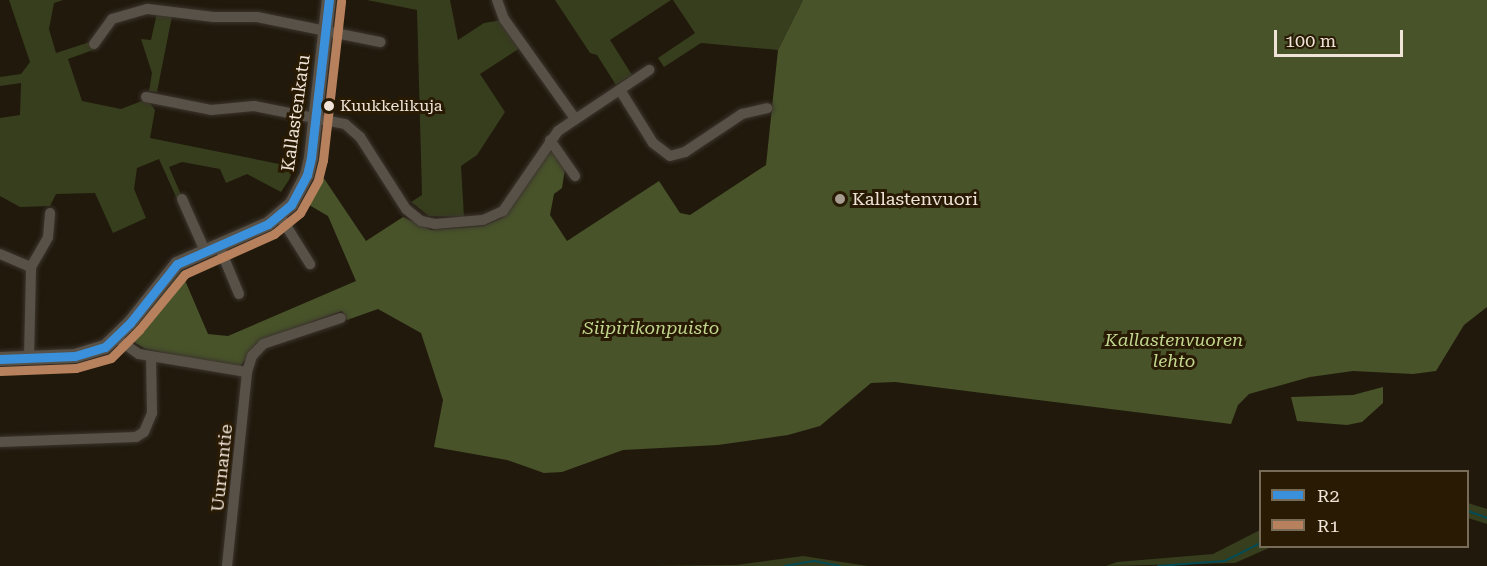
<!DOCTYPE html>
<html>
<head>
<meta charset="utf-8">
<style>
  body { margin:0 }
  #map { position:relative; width:1487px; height:566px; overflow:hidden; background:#21190c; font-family:"Roboto Serif",serif }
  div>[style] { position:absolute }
  .green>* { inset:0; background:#373e1d }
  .forest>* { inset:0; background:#48532a }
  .stream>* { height:2px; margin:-1px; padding:0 1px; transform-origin:1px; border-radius:1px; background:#034b55 }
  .roads { filter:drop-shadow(0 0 2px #3c352e) drop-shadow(0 0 2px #3c352e) }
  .minor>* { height:10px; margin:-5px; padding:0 5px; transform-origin:5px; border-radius:5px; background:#585148 }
  .tertiary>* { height:14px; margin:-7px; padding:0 7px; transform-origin:7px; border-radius:7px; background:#585148 }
  .bus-1>* { height:9px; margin:-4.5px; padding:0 4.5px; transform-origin:4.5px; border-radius:4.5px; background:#3a90db }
  .bus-2>* { height:9px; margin:-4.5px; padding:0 4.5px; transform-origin:4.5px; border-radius:4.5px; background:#b6815c }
  .dots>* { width:16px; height:16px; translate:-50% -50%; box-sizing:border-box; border:3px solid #291a04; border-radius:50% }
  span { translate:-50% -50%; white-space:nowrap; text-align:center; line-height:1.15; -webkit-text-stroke:6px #291a04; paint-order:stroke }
  .bus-label { font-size:16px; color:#efe4d7 }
  .left { translate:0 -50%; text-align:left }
  .street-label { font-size:18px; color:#efe4d7 }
  .poi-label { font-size:18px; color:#efe4d7 }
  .park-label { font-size:18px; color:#c1d78e; font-style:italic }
  .legend { position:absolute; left:1259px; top:470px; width:210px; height:78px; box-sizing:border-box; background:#291a04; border:2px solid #786b58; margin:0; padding:8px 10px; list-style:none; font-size:18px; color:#efe4d7 }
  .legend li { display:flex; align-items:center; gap:12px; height:30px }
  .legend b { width:30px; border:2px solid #786b58 }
  .scale { position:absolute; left:1274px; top:30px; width:129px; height:27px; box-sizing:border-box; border:3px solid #efe4d7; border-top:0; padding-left:8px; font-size:18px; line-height:21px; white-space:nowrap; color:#efe4d7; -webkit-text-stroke:4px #291a04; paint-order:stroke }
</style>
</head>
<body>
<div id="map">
  <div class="green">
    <i style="clip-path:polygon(9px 0,63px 0,54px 3px,49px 29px,56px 53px,93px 41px,96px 49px,68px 59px,82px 101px,121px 109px,147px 99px,155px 110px,150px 138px,294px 167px,289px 180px,281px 192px,247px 174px,226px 183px,220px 169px,182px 162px,169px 167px,182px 197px,177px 199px,159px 159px,137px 168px,134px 189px,146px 218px,113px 233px,95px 193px,56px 194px,50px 206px,20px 207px,0 196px,0 118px,20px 115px,21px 83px,0 86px,0 77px,21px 74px,30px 62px)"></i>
    <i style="clip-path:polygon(367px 0,450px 0,458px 40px,484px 23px,502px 20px,520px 48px,480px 74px,505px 112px,477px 155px,461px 166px,464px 217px,429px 216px,411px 202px,422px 195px,417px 10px)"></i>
    <i style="clip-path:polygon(555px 0,671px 0,610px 40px,632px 75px,616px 85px,597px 55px,590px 53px)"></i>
    <i style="clip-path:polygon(673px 0,803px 0,778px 50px,701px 43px,664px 67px,658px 58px,695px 33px)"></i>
    <i style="clip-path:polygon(157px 13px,172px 16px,157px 92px,149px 91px,152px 73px,141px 39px,151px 40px)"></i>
    <i style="clip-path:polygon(1468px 503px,1487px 509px,1487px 524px,1468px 518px)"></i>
    <i style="clip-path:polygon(1260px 530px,1260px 546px,1271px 547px,1235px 563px,1106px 566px,1117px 562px,1213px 554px)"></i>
    <i style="clip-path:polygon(803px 556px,868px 566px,649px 566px,736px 565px)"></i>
  </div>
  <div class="forest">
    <i style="clip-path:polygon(803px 0,1487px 0,1487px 307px,1464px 325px,1436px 371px,1413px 374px,1353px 371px,1310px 377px,1249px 394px,1238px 405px,1231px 424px,895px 382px,871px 383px,820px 426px,788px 435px,718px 445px,623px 450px,562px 472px,544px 473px,507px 460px,434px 447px,443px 400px,421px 333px,378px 309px,347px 320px,342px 311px,264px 339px,256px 344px,239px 368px,146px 349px,127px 338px,181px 271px,208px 334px,228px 336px,356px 281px,328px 216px,304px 202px,319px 171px,366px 241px,403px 217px,431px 230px,483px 226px,502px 218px,551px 149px,565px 169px,562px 188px,554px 194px,550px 215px,567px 241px,659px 181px,680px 213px,690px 215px,766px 165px,778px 50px)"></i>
    <i style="clip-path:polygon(1383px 387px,1383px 403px,1362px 422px,1347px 425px,1297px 421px,1291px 397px,1353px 395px)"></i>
  </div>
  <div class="stream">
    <i style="left:1468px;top:511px;width:20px;rotate:20deg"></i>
    <i style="left:785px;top:566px;width:29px;rotate:-10deg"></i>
    <i style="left:814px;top:561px;width:26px;rotate:11deg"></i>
    <i style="left:1158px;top:566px;width:67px;rotate:-4.3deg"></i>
    <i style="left:1225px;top:561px;width:39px;rotate:-27deg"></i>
  </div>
  <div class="roads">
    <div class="minor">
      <i style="left:497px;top:0;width:20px;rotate:70deg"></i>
      <i style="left:504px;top:19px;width:120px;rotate:54.5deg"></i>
      <i style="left:94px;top:44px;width:31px;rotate:-54deg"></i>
      <i style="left:112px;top:19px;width:37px;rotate:-16deg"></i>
      <i style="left:148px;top:9px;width:66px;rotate:6.9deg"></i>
      <i style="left:214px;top:17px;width:43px"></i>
      <i style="left:257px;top:17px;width:126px;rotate:11.5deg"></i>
      <i style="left:620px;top:90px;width:62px;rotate:58.1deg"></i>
      <i style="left:653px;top:143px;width:21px;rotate:37deg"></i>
      <i style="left:670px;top:156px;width:16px;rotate:-15deg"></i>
      <i style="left:685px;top:152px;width:69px;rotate:-33.7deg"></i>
      <i style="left:742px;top:114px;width:26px;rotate:-13deg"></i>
      <i style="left:146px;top:97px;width:66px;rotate:11.3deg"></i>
      <i style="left:211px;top:110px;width:43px;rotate:-5.3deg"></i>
      <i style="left:254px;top:106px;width:93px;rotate:11.2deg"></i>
      <i style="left:345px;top:124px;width:20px;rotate:41deg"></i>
      <i style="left:360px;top:137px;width:85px;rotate:57.4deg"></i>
      <i style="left:406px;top:209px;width:19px;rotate:39deg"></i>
      <i style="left:421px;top:221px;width:14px;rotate:12deg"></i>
      <i style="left:435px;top:224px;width:48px;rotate:-4.8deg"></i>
      <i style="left:483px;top:220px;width:22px;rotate:-24deg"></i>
      <i style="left:503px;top:211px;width:97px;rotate:-55.5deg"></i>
      <i style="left:558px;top:131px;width:110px;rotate:-33.8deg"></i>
      <i style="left:550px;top:140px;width:44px;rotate:55.2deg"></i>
      <i style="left:182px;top:199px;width:57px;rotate:66.1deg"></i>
      <i style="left:280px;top:216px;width:57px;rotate:58deg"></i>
      <i style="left:219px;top:246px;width:52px;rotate:67.4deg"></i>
      <i style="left:0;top:254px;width:34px;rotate:23deg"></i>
      <i style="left:116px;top:338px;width:28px;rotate:35deg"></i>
      <i style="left:139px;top:354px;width:109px;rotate:9.5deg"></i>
      <i style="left:247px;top:372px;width:17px;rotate:-73deg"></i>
      <i style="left:252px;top:356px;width:16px;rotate:-47deg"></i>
      <i style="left:263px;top:344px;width:82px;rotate:-18.4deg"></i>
      <i style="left:29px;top:358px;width:91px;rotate:-88.7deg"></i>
      <i style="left:31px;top:267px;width:34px;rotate:-60deg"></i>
      <i style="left:48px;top:237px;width:24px;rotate:-85deg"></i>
      <i style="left:0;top:442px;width:136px;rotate:-2.1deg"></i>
      <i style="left:136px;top:437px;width:9px;rotate:-32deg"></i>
      <i style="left:144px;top:432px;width:21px;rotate:-67deg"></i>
      <i style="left:152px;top:413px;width:56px;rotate:-91deg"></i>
      <i style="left:227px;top:566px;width:195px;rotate:-84.1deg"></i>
    </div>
    <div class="tertiary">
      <i style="left:0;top:359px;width:75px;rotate:-2.3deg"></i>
      <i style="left:75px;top:356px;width:31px;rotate:-17deg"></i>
      <i style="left:105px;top:347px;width:35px;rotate:-44deg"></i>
      <i style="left:130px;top:323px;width:75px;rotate:-51.5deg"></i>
      <i style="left:177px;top:264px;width:99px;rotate:-23.7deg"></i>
      <i style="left:268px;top:224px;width:30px;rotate:-40deg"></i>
      <i style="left:291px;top:205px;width:34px;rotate:-62deg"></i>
      <i style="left:307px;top:175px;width:18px;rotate:-77deg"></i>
      <i style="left:311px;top:157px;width:158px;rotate:-83.5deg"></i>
    </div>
  </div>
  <div class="bus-1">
    <i style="left:0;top:359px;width:75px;rotate:-2.3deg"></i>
    <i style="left:75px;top:356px;width:31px;rotate:-17deg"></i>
    <i style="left:105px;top:347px;width:35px;rotate:-44deg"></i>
    <i style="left:130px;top:323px;width:75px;rotate:-51.5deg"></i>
    <i style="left:177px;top:264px;width:99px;rotate:-23.7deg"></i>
    <i style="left:268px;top:224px;width:30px;rotate:-40deg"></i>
    <i style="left:291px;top:205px;width:34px;rotate:-62deg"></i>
    <i style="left:307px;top:175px;width:18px;rotate:-77deg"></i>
    <i style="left:311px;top:157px;width:158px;rotate:-83.5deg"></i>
  </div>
  <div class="bus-2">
    <i style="left:0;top:371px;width:76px;rotate:-2.3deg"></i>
    <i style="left:76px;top:368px;width:36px;rotate:-16deg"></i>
    <i style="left:111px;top:358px;width:40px;rotate:-45deg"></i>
    <i style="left:139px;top:330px;width:72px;rotate:-50.6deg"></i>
    <i style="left:185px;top:274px;width:98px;rotate:-24.2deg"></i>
    <i style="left:274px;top:234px;width:33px;rotate:-39deg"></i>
    <i style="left:300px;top:213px;width:38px;rotate:-61deg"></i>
    <i style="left:318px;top:180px;width:21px;rotate:-76deg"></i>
    <i style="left:323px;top:160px;width:160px;rotate:-83.5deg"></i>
  </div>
  <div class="dots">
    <i style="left:329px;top:106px;background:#efe4d7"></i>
    <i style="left:840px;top:199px;background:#a79d90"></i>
  </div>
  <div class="bus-label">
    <span class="left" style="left:340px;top:106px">Kuukkelikuja</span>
  </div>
  <div class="street-label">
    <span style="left:296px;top:113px;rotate:-82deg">Kallastenkatu</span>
    <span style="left:222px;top:468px;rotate:-84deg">Uurnantie</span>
  </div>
  <div class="poi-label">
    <span class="left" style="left:852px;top:199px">Kallastenvuori</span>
  </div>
  <div class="park-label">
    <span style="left:651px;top:328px">Siipirikonpuisto</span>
    <span style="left:1174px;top:351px">Kallastenvuoren<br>lehto</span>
  </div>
  <ul class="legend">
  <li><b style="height:8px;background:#3a90db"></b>R2</li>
  <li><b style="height:8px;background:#b6815c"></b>R1</li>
  </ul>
  <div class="scale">100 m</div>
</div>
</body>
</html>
